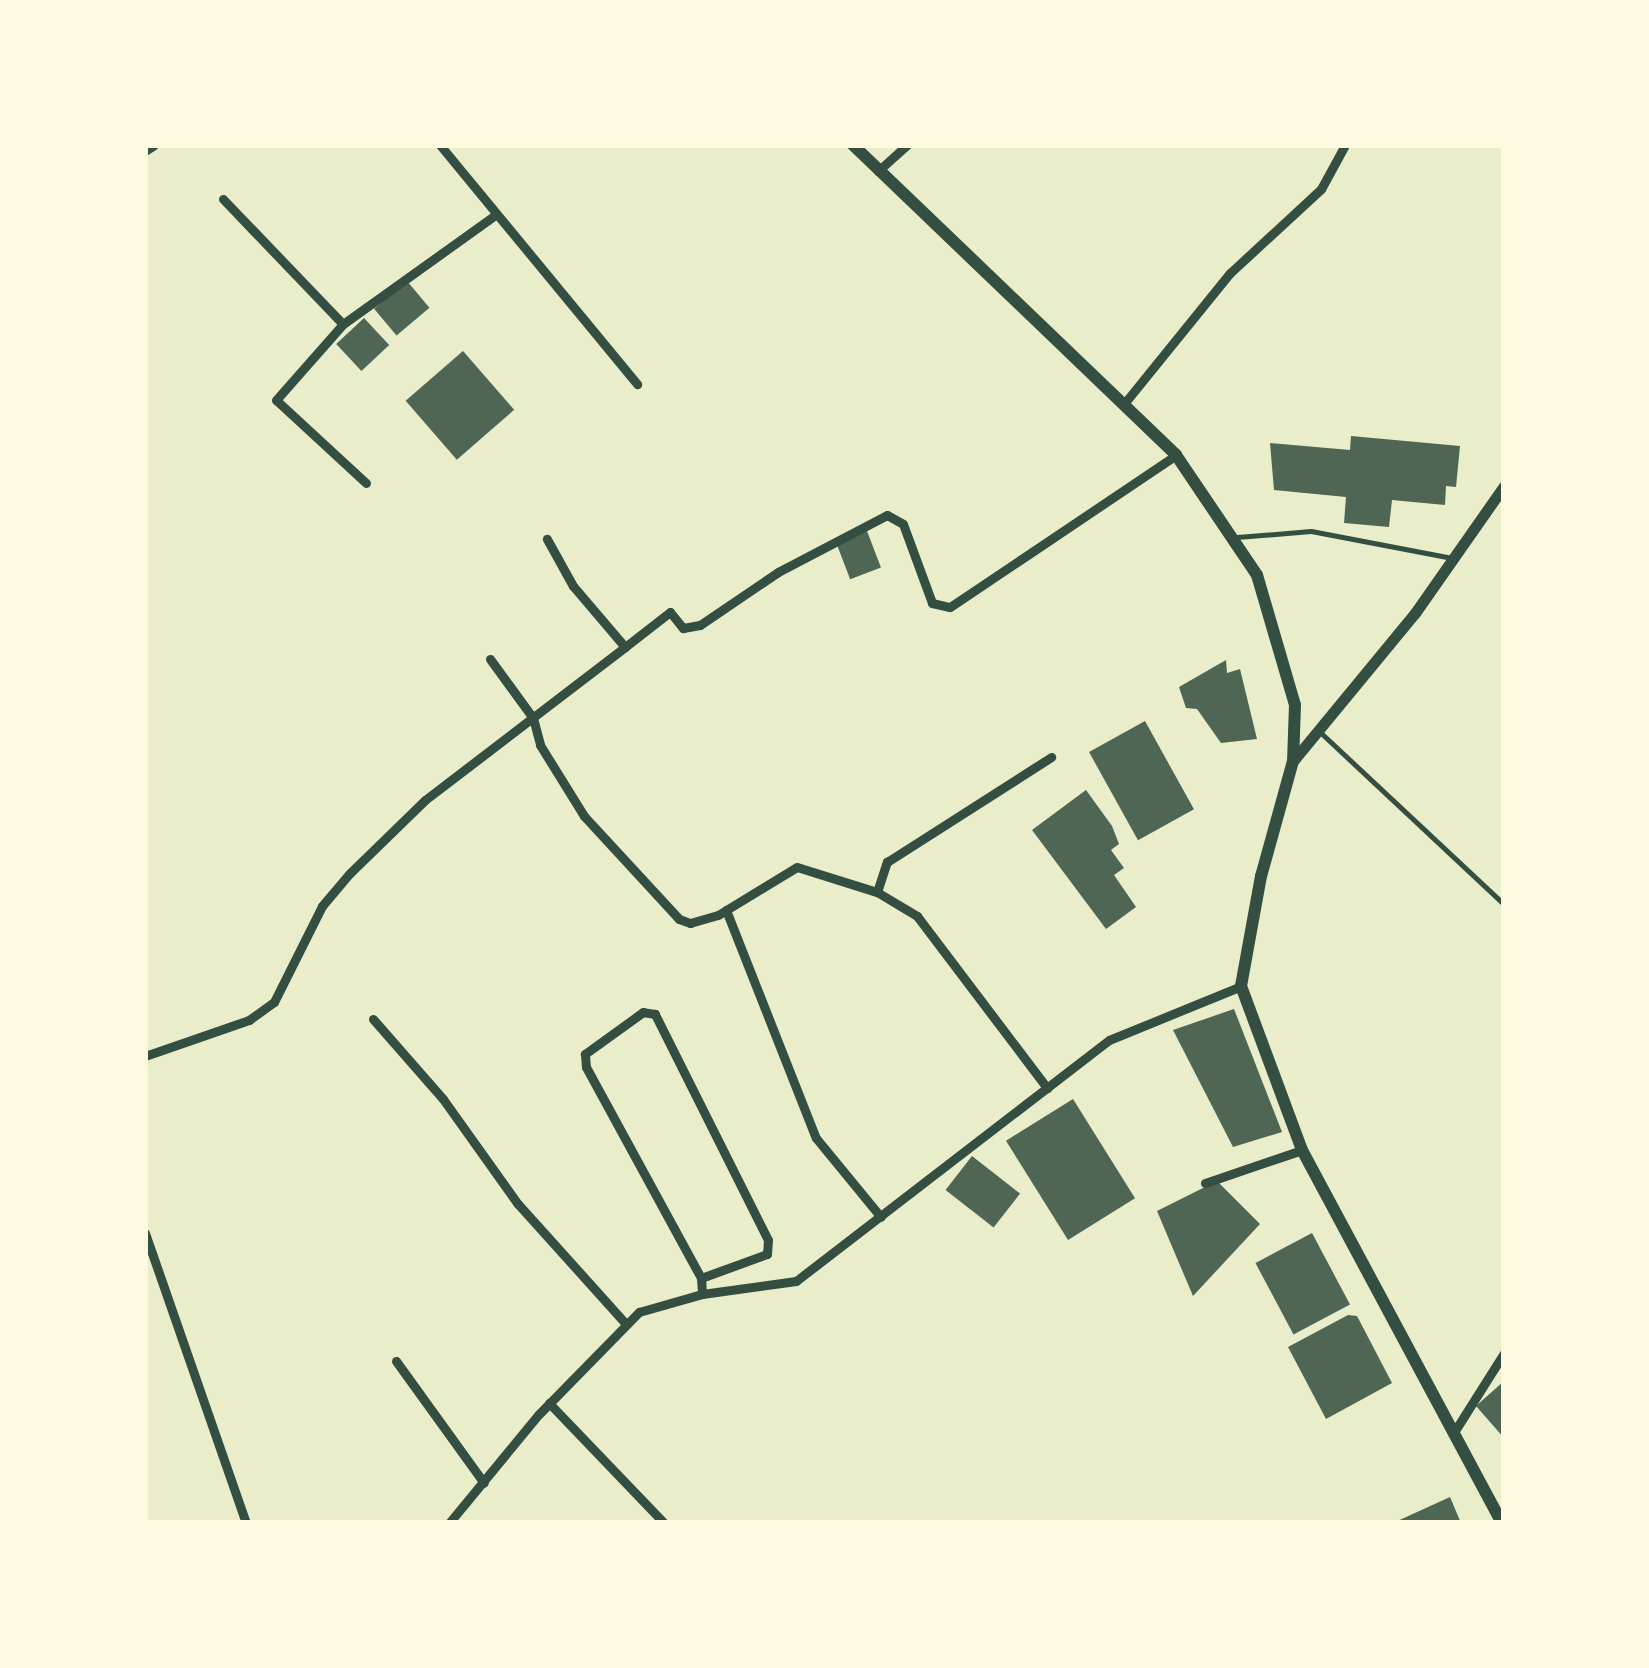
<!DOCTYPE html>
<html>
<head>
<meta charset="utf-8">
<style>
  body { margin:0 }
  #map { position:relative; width:1649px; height:1668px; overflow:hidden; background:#e9edc9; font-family:Barlow,sans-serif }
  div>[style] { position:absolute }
  .building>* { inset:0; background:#4f6655; transform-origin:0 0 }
  .service>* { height:5px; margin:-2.5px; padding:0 2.5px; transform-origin:2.5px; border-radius:2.5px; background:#344e41 }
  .minor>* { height:9px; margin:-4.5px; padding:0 4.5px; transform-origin:4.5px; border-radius:4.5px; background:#344e41 }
  .tertiary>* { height:11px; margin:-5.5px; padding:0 5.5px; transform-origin:5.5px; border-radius:5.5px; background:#344e41 }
  .secondary>* { height:12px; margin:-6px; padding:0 6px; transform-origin:6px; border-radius:6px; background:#344e41 }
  span { translate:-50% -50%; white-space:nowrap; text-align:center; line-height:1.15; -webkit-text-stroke:9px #fefae0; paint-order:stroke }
  .frame { position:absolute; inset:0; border:148px solid #fefae0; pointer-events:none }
</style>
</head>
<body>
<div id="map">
  <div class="building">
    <i style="left:407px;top:281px;width:35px;height:43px;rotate:50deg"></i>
    <i style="left:364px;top:318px;width:37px;height:38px;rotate:47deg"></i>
    <i style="left:463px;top:351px;width:78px;height:76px;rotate:49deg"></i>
    <i style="clip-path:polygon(1351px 436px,1460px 446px,1456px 487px,1446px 486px,1445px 505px,1392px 500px,1389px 527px,1344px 523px,1346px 497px,1274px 490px,1270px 443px,1350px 450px)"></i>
    <i style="left:867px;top:531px;width:39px;height:33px;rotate:69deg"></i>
    <i style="clip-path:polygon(1226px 660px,1227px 673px,1240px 669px,1257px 739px,1221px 743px,1197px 709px,1186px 708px,1179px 687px)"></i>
    <i style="left:1145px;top:721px;width:101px;height:64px;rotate:61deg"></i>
    <i style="clip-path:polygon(1086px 790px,1112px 826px,1119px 844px,1111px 850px,1124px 868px,1114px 875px,1136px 907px,1106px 929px,1032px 830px)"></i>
    <i style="clip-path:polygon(1234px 1009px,1282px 1132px,1233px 1147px,1173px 1030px)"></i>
    <i style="left:1073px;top:1099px;width:117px;height:79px;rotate:58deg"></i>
    <i style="left:972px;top:1156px;width:61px;height:43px;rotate:38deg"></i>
    <i style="clip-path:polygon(1217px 1181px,1260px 1224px,1193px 1296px,1157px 1211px)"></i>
    <i style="left:1312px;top:1233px;width:81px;height:64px;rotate:62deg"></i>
    <i style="clip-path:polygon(1348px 1315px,1357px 1316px,1392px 1383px,1326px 1419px,1288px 1347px)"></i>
    <i style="clip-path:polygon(1504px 1381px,1504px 1438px,1476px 1406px)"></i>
    <i style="clip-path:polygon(1450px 1497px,1461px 1523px,1393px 1523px)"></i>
  </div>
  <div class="service">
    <i style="left:1237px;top:537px;width:74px;rotate:-4.6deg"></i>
    <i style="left:1311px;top:531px;width:145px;rotate:10.8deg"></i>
    <i style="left:1321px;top:733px;width:250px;rotate:43.1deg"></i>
  </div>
  <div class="minor">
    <i style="left:440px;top:145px;width:310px;rotate:50.5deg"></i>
    <i style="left:878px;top:171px;width:39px;rotate:-42deg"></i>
    <i style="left:223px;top:199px;width:173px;rotate:46.2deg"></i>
    <i style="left:1123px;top:405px;width:170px;rotate:-51deg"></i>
    <i style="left:1230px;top:273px;width:124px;rotate:-42.7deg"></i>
    <i style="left:1321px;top:189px;width:50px;rotate:-61.4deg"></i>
    <i style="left:366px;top:483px;width:122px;rotate:-137.3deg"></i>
    <i style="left:276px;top:400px;width:101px;rotate:-48.6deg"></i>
    <i style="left:343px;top:324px;width:187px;rotate:-35.6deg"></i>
    <i style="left:625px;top:647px;width:57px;rotate:-37.9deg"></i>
    <i style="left:670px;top:612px;width:21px;rotate:51deg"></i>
    <i style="left:683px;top:628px;width:17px;rotate:-10deg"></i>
    <i style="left:700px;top:625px;width:94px;rotate:-34.2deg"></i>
    <i style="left:778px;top:572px;width:123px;rotate:-27.6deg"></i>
    <i style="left:887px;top:515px;width:18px;rotate:29deg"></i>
    <i style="left:903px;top:524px;width:84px;rotate:69.8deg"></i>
    <i style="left:932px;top:603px;width:18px;rotate:13deg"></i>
    <i style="left:950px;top:607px;width:272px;rotate:-33.9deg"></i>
    <i style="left:490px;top:659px;width:73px;rotate:53.9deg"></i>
    <i style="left:533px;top:718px;width:28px;rotate:75deg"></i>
    <i style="left:540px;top:745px;width:84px;rotate:58.2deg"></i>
    <i style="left:584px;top:816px;width:140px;rotate:47.3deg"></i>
    <i style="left:679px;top:919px;width:12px;rotate:20deg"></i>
    <i style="left:690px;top:923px;width:29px;rotate:-16deg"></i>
    <i style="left:718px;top:915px;width:92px;rotate:-31.3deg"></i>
    <i style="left:797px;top:867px;width:84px;rotate:17.4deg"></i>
    <i style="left:877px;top:892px;width:47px;rotate:31deg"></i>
    <i style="left:917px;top:916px;width:216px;rotate:52.9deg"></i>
    <i style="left:877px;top:892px;width:32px;rotate:-72deg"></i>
    <i style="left:887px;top:862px;width:195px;rotate:-32.6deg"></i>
    <i style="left:726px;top:910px;width:245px;rotate:68.5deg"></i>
    <i style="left:816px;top:1138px;width:102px;rotate:50.6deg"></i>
    <i style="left:373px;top:1019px;width:106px;rotate:48.8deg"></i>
    <i style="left:443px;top:1099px;width:129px;rotate:54.5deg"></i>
    <i style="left:518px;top:1204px;width:160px;rotate:48deg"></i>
    <i style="left:145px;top:1056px;width:110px;rotate:-19.1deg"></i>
    <i style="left:249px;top:1020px;width:31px;rotate:-36deg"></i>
    <i style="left:274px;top:1002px;width:107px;rotate:-63.4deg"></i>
    <i style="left:322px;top:906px;width:42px;rotate:-49.8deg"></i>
    <i style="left:349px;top:874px;width:106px;rotate:-44.2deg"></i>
    <i style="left:425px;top:800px;width:252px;rotate:-37.4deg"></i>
    <i style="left:625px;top:647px;width:80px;rotate:-130.4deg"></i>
    <i style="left:573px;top:586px;width:54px;rotate:-119deg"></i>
    <i style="left:1205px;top:1183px;width:102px;rotate:-18.8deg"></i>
    <i style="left:145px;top:1233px;width:307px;rotate:70.8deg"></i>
    <i style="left:701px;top:1278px;width:70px;rotate:-20deg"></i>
    <i style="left:767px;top:1254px;width:14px;rotate:-86deg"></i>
    <i style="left:768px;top:1240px;width:253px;rotate:-116.6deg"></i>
    <i style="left:655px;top:1014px;width:12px;rotate:-171deg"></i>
    <i style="left:643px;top:1012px;width:72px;rotate:144.1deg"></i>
    <i style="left:585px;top:1054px;width:13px;rotate:86deg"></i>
    <i style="left:586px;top:1067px;width:240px;rotate:61.4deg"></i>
    <i style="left:701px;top:1278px;width:16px;rotate:86deg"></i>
    <i style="left:396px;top:1361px;width:150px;rotate:54.2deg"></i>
    <i style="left:549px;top:1403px;width:166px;rotate:46.2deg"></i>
    <i style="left:1456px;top:1429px;width:90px;rotate:-57.7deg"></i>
    <i style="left:449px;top:1523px;width:141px;rotate:-50.5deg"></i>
    <i style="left:539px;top:1414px;width:143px;rotate:-45.6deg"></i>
    <i style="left:639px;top:1312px;width:66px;rotate:-15.9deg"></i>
    <i style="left:702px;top:1294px;width:95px;rotate:-7.9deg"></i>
    <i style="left:796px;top:1281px;width:395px;rotate:-37.6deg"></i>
    <i style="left:1109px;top:1040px;width:143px;rotate:-22.2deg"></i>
  </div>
  <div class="tertiary">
    <i style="left:1293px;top:761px;width:192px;rotate:-50.5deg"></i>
    <i style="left:1415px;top:613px;width:155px;rotate:-55deg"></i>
  </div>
  <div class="secondary">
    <i style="left:853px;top:145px;width:448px;rotate:43.8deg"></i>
    <i style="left:1176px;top:455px;width:145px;rotate:56deg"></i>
    <i style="left:1257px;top:575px;width:135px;rotate:73.7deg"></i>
    <i style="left:1295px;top:705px;width:56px;rotate:92deg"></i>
    <i style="left:1293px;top:761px;width:119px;rotate:105.5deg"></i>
    <i style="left:1261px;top:876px;width:112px;rotate:100.3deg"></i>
    <i style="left:1241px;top:986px;width:175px;rotate:69.6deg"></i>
    <i style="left:1302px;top:1150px;width:423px;rotate:61.8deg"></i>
    <i style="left:145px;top:150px;width:9px;rotate:-32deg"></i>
  </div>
  <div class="frame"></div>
</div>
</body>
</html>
